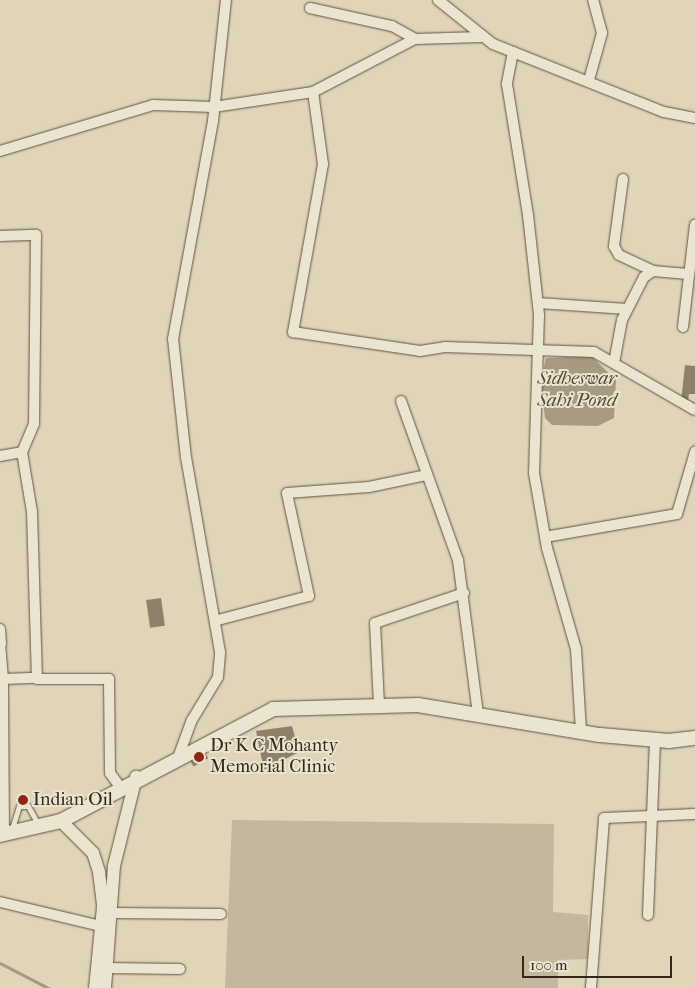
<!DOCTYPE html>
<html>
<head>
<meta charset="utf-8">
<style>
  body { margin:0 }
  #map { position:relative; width:695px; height:988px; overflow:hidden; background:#e0d5b8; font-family:"IM FELL French Canon",serif }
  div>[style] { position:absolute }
  .green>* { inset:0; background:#c3b79d }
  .water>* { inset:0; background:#a69a82 }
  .stream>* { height:3px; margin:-1.5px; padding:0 1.5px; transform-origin:1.5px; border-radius:1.5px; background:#a69a82 }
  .building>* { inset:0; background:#8e816c; transform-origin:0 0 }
  .roads { filter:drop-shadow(0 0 1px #605242) drop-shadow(0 0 1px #605242) }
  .service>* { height:5px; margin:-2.5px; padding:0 2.5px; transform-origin:2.5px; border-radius:2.5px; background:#ebe4d1 }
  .minor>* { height:10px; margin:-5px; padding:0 5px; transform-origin:5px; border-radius:5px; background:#ebe4d1 }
  .tertiary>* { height:12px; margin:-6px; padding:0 6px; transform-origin:6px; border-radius:6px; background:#ebe4d1 }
  .secondary>* { height:14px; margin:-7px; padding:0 7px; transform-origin:7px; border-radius:7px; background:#ebe4d1 }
  .dots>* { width:14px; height:14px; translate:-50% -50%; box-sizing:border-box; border:2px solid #ebe4d1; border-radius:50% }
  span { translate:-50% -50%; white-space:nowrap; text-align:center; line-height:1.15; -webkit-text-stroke:4px #ebe4d1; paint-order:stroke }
  .poi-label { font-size:18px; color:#35261a }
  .left { translate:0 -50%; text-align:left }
  .water-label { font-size:19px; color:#574939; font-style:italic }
  .scale { position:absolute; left:522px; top:956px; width:150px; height:22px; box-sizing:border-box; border:2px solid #35261a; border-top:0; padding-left:6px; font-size:15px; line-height:18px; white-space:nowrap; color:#35261a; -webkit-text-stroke:4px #ebe4d1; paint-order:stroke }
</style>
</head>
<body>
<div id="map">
  <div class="green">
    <i style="clip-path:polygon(232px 820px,554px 824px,553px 912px,588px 915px,588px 959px,558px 960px,558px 988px,225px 988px)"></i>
  </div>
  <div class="water">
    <i style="clip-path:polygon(591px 356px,616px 380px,614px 418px,598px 426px,552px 425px,545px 418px,541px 383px,546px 358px)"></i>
  </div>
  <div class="stream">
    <i style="left:0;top:963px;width:54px;rotate:27.5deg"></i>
  </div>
  <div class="building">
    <i style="clip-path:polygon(685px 365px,695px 366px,695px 394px,689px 394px,688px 402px,681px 401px)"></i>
    <i style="left:161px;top:598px;width:28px;height:15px;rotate:82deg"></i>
    <i style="clip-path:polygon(292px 726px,299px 752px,264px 770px,256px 731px)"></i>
    <i style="left:202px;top:747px;width:13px;height:17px;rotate:61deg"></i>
  </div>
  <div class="roads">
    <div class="service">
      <i style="left:11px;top:832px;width:27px;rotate:-73deg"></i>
      <i style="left:19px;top:806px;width:9px"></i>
      <i style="left:28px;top:806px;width:21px;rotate:61deg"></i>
    </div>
    <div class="minor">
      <i style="left:438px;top:0;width:70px;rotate:38.7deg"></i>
      <i style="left:493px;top:44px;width:184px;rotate:21.7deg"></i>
      <i style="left:664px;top:112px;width:32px;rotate:11deg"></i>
      <i style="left:310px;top:8px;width:84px;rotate:12.4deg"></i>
      <i style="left:392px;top:26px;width:26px;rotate:29deg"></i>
      <i style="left:513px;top:52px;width:33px;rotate:101deg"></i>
      <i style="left:507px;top:84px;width:133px;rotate:80.9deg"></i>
      <i style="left:528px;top:215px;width:101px;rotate:83.7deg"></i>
      <i style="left:539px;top:315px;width:158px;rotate:91.8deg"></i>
      <i style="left:534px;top:473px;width:76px;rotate:80.2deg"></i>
      <i style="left:547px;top:548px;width:105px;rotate:74deg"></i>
      <i style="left:576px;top:649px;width:82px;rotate:86.5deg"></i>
      <i style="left:589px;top:80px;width:49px;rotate:-74.5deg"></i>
      <i style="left:602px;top:33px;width:34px;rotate:-105deg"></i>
      <i style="left:313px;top:92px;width:115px;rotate:-27.5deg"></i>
      <i style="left:415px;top:39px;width:66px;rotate:-1.7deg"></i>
      <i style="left:0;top:151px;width:160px;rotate:-16.7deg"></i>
      <i style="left:153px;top:105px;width:61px;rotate:1.9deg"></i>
      <i style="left:214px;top:107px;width:100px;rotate:-8.6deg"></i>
      <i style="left:313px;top:92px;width:73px;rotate:82.1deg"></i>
      <i style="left:323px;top:164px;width:171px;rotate:100.1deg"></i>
      <i style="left:293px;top:332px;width:128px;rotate:8.5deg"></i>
      <i style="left:420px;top:351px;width:25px;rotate:-9deg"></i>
      <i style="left:445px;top:347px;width:149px;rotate:1.9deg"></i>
      <i style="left:594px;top:352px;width:116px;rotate:29.9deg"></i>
      <i style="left:623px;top:179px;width:68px;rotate:97.7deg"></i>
      <i style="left:614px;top:246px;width:10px;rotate:61deg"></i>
      <i style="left:619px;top:255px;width:38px;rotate:25deg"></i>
      <i style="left:0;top:236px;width:36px;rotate:-2deg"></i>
      <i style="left:36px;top:235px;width:189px;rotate:90.6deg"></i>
      <i style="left:34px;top:424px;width:30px;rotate:113deg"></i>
      <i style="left:538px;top:303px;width:89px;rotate:3.9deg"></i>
      <i style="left:683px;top:327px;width:103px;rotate:-83.3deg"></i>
      <i style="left:614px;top:363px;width:44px;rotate:-79.5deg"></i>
      <i style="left:622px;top:320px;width:48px;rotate:-62.9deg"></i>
      <i style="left:644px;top:277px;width:11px;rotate:-34deg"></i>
      <i style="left:653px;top:271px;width:35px;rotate:5deg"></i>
      <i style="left:401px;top:401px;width:169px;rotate:70.3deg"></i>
      <i style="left:458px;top:560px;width:156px;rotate:82.6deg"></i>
      <i style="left:0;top:456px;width:22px;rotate:-10deg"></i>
      <i style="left:22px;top:452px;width:61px;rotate:80.5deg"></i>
      <i style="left:32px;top:512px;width:167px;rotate:88.3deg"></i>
      <i style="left:37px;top:679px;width:72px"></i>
      <i style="left:109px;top:679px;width:94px;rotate:89.4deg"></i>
      <i style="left:110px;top:773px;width:17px;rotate:54deg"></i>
      <i style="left:545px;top:537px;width:134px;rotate:-9.9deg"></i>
      <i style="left:677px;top:514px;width:65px;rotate:-73.8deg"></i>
      <i style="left:218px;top:620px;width:94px;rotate:-14.8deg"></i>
      <i style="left:309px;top:596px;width:105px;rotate:-102.1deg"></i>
      <i style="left:287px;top:493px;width:82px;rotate:-4.2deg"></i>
      <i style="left:369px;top:487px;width:58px;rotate:-11.9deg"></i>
      <i style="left:0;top:629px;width:15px;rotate:86deg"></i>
      <i style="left:0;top:644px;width:35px;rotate:85deg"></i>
      <i style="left:379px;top:705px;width:82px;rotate:-92.8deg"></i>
      <i style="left:375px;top:623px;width:94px;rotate:-18.6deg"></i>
      <i style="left:179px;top:755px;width:37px;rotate:-70deg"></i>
      <i style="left:192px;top:720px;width:50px;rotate:-58.8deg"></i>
      <i style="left:218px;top:677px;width:25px;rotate:-85deg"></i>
      <i style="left:220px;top:652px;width:197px;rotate:-99.9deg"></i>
      <i style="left:186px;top:458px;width:120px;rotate:-96.2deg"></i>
      <i style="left:173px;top:339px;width:222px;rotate:-79.6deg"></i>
      <i style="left:213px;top:121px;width:122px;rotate:-83.9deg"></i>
      <i style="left:4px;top:834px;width:155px;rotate:-90.4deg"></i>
      <i style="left:3px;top:679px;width:34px;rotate:-2deg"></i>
      <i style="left:0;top:902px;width:104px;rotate:13.4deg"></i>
      <i style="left:110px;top:913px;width:111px;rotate:0.5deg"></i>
      <i style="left:648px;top:915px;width:175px;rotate:-87.7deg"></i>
      <i style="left:107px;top:968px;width:73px;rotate:0.8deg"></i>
      <i style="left:591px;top:988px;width:170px;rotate:-85.6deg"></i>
      <i style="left:604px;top:818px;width:91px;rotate:-2.5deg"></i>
    </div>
    <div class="tertiary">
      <i style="left:61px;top:821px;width:45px;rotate:45deg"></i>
      <i style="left:93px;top:853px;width:20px;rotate:72deg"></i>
      <i style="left:99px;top:872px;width:35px;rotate:83deg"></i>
      <i style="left:103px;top:907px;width:81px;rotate:95.6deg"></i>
      <i style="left:105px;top:988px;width:122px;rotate:-85.8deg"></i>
      <i style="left:114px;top:866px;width:92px;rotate:-76.1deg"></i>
    </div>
    <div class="secondary">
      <i style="left:0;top:835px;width:63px;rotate:-12.9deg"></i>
      <i style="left:61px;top:821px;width:240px;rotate:-27.8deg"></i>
      <i style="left:273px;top:709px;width:145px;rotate:-1.6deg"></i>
      <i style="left:418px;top:705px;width:184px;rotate:9.4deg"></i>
      <i style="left:600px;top:735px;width:69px;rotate:5deg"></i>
      <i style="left:669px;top:741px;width:26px;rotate:-7deg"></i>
    </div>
  </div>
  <div class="dots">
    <i style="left:199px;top:757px;background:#8f2418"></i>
    <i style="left:23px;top:800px;background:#8f2418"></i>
  </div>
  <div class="poi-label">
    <span class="left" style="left:210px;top:757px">Dr K C Mohanty<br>Memorial Clinic</span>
    <span class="left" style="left:33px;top:800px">Indian Oil</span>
  </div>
  <div class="water-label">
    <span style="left:577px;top:390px">Sidheswar<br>Sahi Pond</span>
  </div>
  <div class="scale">100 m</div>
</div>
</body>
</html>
